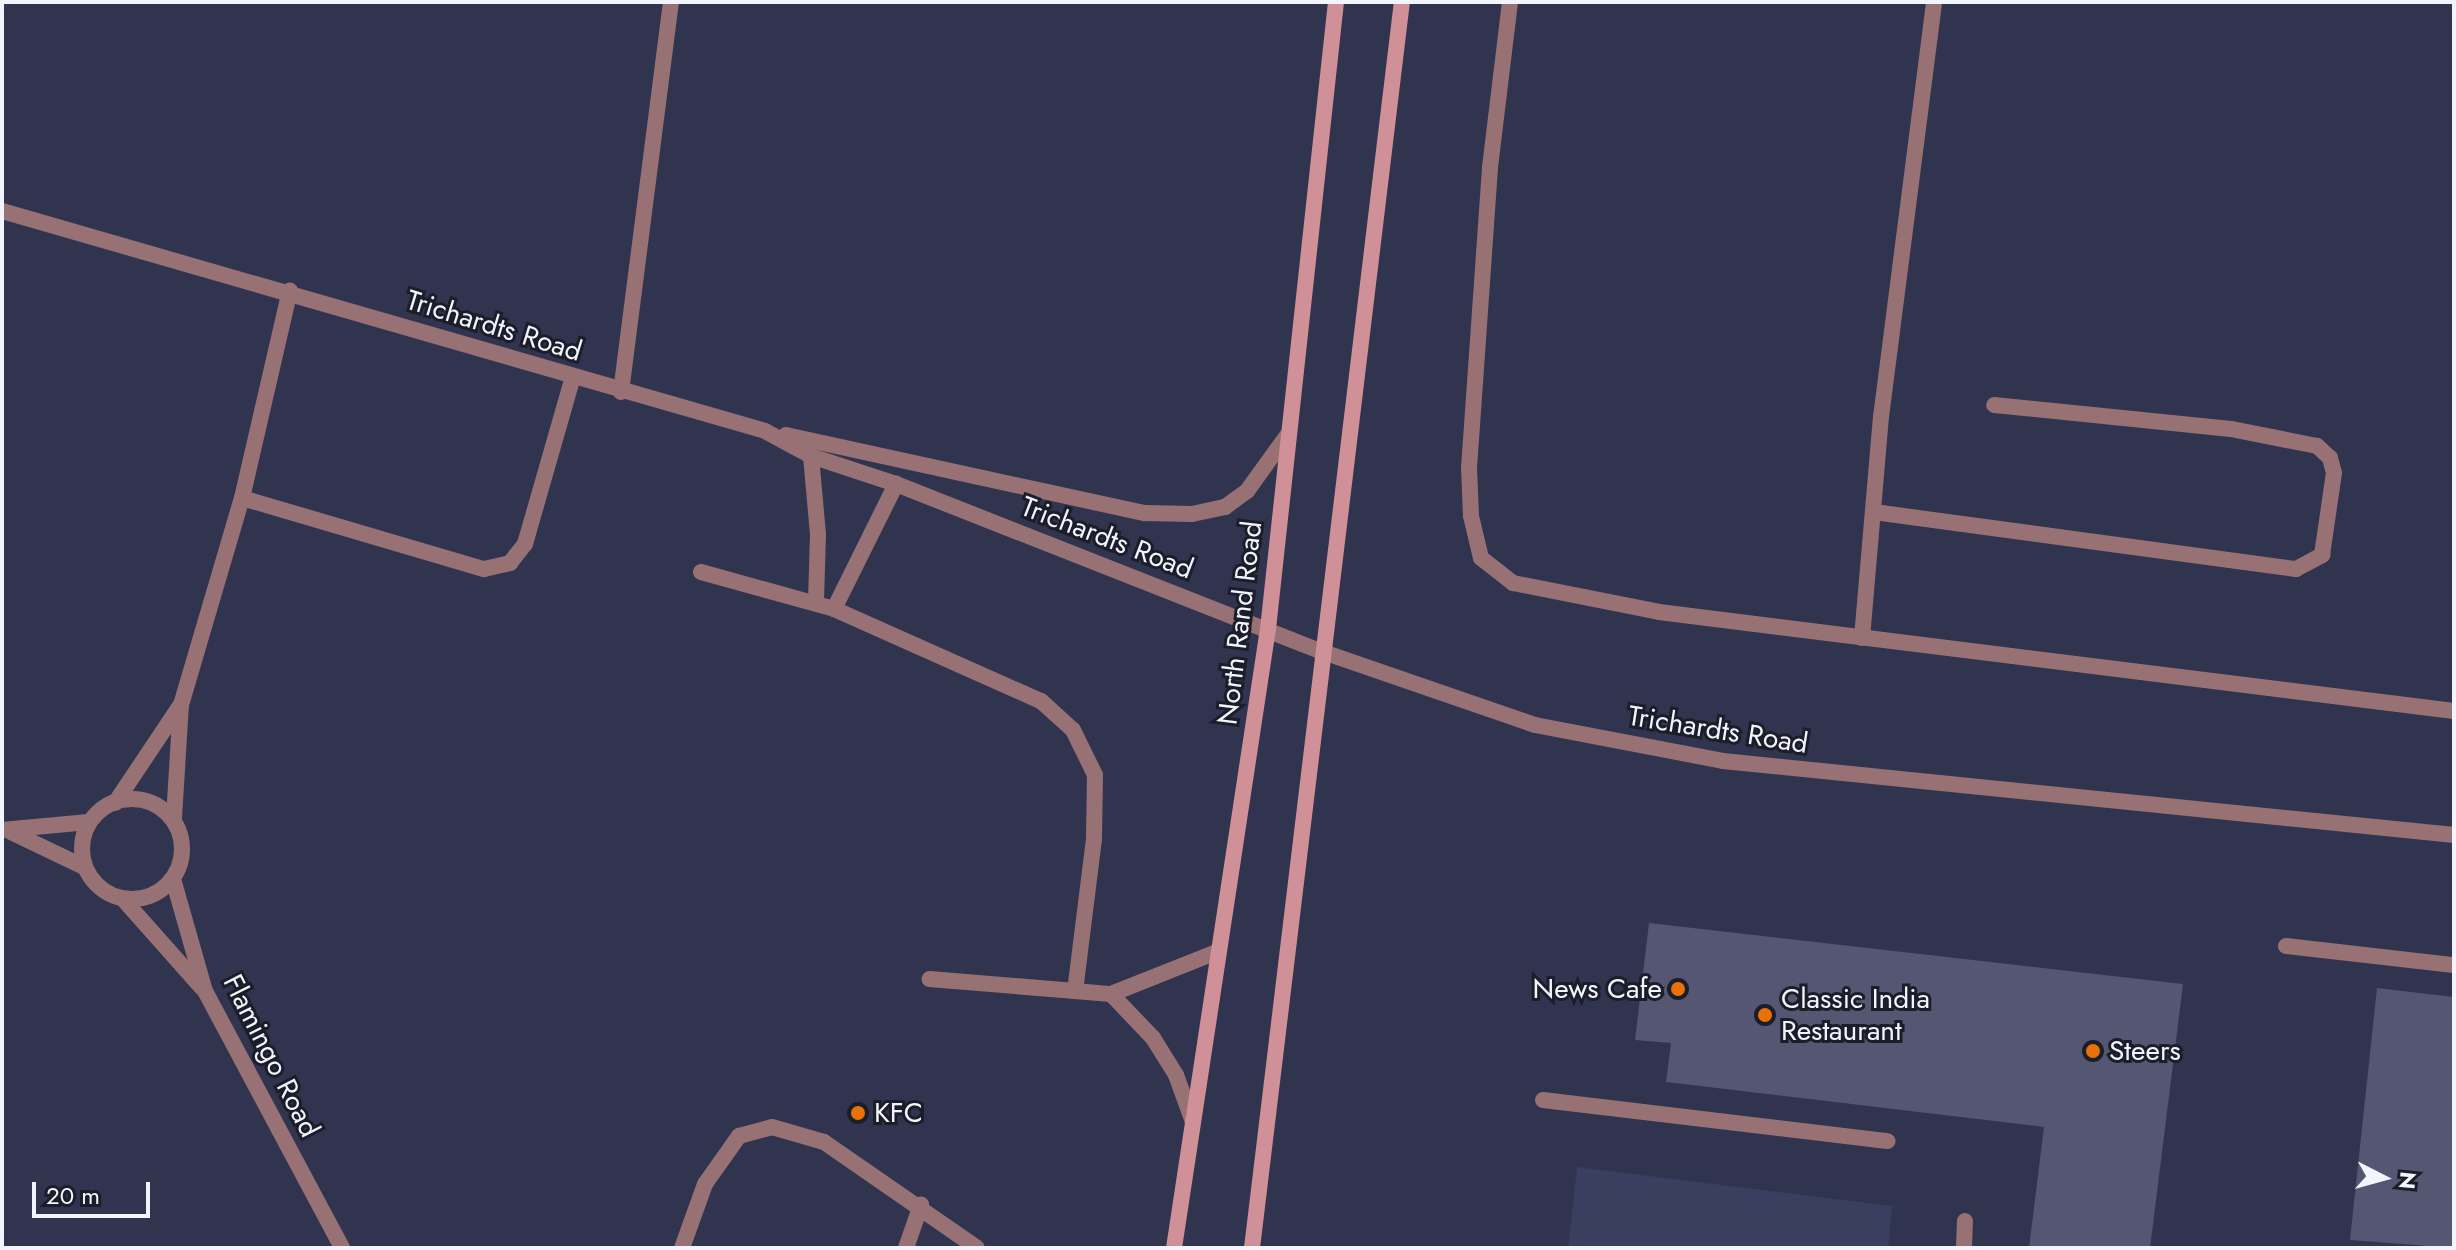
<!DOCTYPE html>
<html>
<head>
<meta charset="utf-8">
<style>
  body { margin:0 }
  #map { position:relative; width:2456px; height:1250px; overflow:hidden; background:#31344f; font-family:Jost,sans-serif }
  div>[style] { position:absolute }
  .built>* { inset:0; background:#3a3e5f }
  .building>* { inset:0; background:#545672 }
  .service>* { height:16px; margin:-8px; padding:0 8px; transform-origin:8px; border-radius:8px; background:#987175 }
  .minor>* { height:16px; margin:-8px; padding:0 8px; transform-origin:8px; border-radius:8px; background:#987175 }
  .minor>.ring { margin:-8px; padding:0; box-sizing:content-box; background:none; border:16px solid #987175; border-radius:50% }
  .tertiary>* { height:16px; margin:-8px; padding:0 8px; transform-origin:8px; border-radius:8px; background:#987175 }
  .secondary>* { height:16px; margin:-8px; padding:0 8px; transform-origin:8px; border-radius:8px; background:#cf9097 }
  .dots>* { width:22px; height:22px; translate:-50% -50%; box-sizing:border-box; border:4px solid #1b1d29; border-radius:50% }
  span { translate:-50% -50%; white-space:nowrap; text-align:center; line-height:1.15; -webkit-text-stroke:6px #1b1d29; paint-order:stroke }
  .street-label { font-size:28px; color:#f2f4fe }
  .poi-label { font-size:28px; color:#f2f4fe }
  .right { translate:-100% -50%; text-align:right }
  .left { translate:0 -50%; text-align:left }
  .frame { position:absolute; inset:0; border:4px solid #f2f4fe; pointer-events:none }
  .north { position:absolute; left:2344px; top:1138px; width:80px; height:80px; -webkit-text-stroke:6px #1b1d29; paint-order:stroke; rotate:96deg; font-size:22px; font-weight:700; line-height:32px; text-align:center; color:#f2f4fe }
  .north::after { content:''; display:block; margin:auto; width:28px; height:36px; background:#f2f4fe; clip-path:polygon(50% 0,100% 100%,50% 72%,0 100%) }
  .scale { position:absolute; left:32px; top:1182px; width:118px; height:36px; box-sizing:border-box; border:4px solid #f2f4fe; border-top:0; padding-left:10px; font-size:24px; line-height:28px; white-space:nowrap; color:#f2f4fe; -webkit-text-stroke:6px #1b1d29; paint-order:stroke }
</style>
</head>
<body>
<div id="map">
  <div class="built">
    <i style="clip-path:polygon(1577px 1167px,1892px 1206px,1888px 1248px,1568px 1248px)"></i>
  </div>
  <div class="building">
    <i style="clip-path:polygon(1649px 923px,2183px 984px,2150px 1248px,2029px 1248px,2044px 1127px,1666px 1082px,1671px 1043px,1635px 1040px)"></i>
    <i style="clip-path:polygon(2377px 988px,2454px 997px,2454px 1248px,2350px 1240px)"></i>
  </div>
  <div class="service">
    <i style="left:1510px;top:2px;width:167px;rotate:96.9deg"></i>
    <i style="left:1490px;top:168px;width:301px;rotate:94deg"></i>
    <i style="left:1469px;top:468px;width:48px;rotate:87.6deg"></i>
    <i style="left:1471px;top:516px;width:43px;rotate:76.6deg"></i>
    <i style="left:1481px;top:558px;width:41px;rotate:38deg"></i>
    <i style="left:1513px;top:583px;width:149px;rotate:11.2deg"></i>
    <i style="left:1659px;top:612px;width:801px;rotate:7.1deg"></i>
    <i style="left:621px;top:392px;width:393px;rotate:-82.7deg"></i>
    <i style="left:811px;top:456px;width:78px;rotate:84.9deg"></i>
    <i style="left:818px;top:534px;width:68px;rotate:91.7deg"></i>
    <i style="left:242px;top:498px;width:252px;rotate:16.4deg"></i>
    <i style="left:484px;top:569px;width:27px;rotate:-13deg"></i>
    <i style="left:510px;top:563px;width:24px;rotate:-52deg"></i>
    <i style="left:525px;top:544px;width:174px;rotate:-74deg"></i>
    <i style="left:1874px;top:512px;width:426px;rotate:7.7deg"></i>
    <i style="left:2296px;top:569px;width:30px;rotate:-28deg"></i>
    <i style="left:2322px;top:555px;width:83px;rotate:-81.7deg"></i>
    <i style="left:2334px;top:473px;width:16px;rotate:-105deg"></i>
    <i style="left:2330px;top:458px;width:18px;rotate:-137deg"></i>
    <i style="left:2317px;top:446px;width:88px;rotate:-168.8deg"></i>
    <i style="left:2231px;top:429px;width:238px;rotate:-174.2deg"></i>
    <i style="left:701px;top:572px;width:138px;rotate:15.5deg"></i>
    <i style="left:834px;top:609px;width:227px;rotate:24deg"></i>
    <i style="left:1041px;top:701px;width:43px;rotate:42.2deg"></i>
    <i style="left:1073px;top:730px;width:50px;rotate:63.9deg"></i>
    <i style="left:1095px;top:775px;width:64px;rotate:90.9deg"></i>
    <i style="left:1094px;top:839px;width:153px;rotate:97.1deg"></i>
    <i style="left:1075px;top:991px;width:146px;rotate:-175.3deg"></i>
    <i style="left:834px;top:609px;width:140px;rotate:-63.6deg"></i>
    <i style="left:1862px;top:638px;width:222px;rotate:-85.1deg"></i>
    <i style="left:1881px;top:417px;width:418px;rotate:-82.7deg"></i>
    <i style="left:2286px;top:946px;width:169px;rotate:6.5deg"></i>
    <i style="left:1075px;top:991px;width:36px;rotate:5deg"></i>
    <i style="left:1111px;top:994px;width:116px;rotate:-21.7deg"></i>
    <i style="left:1111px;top:994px;width:61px;rotate:46.3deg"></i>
    <i style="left:1153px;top:1038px;width:44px;rotate:58.1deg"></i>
    <i style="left:1176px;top:1075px;width:50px;rotate:70.1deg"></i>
    <i style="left:1543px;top:1100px;width:347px;rotate:6.8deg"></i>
    <i style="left:682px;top:1248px;width:68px;rotate:-70.2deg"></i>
    <i style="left:705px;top:1184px;width:59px;rotate:-54.7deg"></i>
    <i style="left:739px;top:1136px;width:34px;rotate:-15deg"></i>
    <i style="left:772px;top:1127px;width:54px;rotate:16.1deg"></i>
    <i style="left:824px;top:1142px;width:186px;rotate:34.7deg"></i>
    <i style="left:906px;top:1248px;width:46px;rotate:-70.8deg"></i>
    <i style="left:1964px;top:1248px;width:27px;rotate:-88deg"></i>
  </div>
  <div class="minor">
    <i class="ring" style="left:82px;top:799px;width:84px;height:84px"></i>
    <i style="left:115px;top:803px;width:117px;rotate:-56.2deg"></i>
    <i style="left:174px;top:818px;width:113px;rotate:-86.5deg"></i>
    <i style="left:181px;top:705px;width:216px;rotate:-73.6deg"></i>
    <i style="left:242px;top:498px;width:213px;rotate:-77deg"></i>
    <i style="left:2px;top:830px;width:87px;rotate:-5.3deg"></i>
    <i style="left:11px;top:832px;width:81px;rotate:25.6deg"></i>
    <i style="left:173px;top:879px;width:116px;rotate:74.1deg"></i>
    <i style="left:205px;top:991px;width:291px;rotate:61.9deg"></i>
    <i style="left:123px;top:899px;width:118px;rotate:48.4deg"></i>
  </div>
  <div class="tertiary">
    <i style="left:2px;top:211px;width:794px;rotate:16.08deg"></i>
    <i style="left:765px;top:431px;width:52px;rotate:28.5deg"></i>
    <i style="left:811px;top:456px;width:89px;rotate:18.2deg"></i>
    <i style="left:896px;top:484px;width:462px;rotate:21.5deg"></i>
    <i style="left:1326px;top:653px;width:221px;rotate:19deg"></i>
    <i style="left:1535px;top:725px;width:191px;rotate:10.8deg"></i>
    <i style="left:1723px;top:761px;width:735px;rotate:5.78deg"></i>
    <i style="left:786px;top:435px;width:367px;rotate:12.3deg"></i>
    <i style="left:1145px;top:513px;width:47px;rotate:1.2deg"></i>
    <i style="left:1192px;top:514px;width:34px;rotate:-12deg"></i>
    <i style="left:1225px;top:507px;width:27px;rotate:-36deg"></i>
    <i style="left:1247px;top:491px;width:72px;rotate:-54.1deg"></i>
  </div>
  <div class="secondary">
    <i style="left:1174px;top:1248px;width:626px;rotate:-81.37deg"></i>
    <i style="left:1268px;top:629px;width:631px;rotate:-83.81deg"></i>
    <i style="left:1252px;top:1248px;width:1255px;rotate:-83.14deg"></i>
  </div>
  <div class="dots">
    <i style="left:1678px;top:989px;background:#e8710a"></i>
    <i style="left:1765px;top:1015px;background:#e8710a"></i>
    <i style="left:2093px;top:1051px;background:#e8710a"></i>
    <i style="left:858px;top:1113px;background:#e8710a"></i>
  </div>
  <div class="street-label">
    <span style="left:494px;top:326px;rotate:17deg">Trichardts Road</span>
    <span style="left:1107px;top:538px;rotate:21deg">Trichardts Road</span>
    <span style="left:1240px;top:623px;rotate:-83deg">North Rand Road</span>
    <span style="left:1718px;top:730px;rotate:9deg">Trichardts Road</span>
    <span style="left:271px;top:1056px;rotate:63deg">Flamingo Road</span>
  </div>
  <div class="poi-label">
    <span class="right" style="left:1662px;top:989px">News Cafe</span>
    <span class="left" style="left:1781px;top:1015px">Classic India<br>Restaurant</span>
    <span class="left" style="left:2109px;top:1051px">Steers</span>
    <span class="left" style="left:874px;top:1113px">KFC</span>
  </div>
  <div class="frame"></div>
  <div class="north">N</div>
  <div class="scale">20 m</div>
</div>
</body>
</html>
